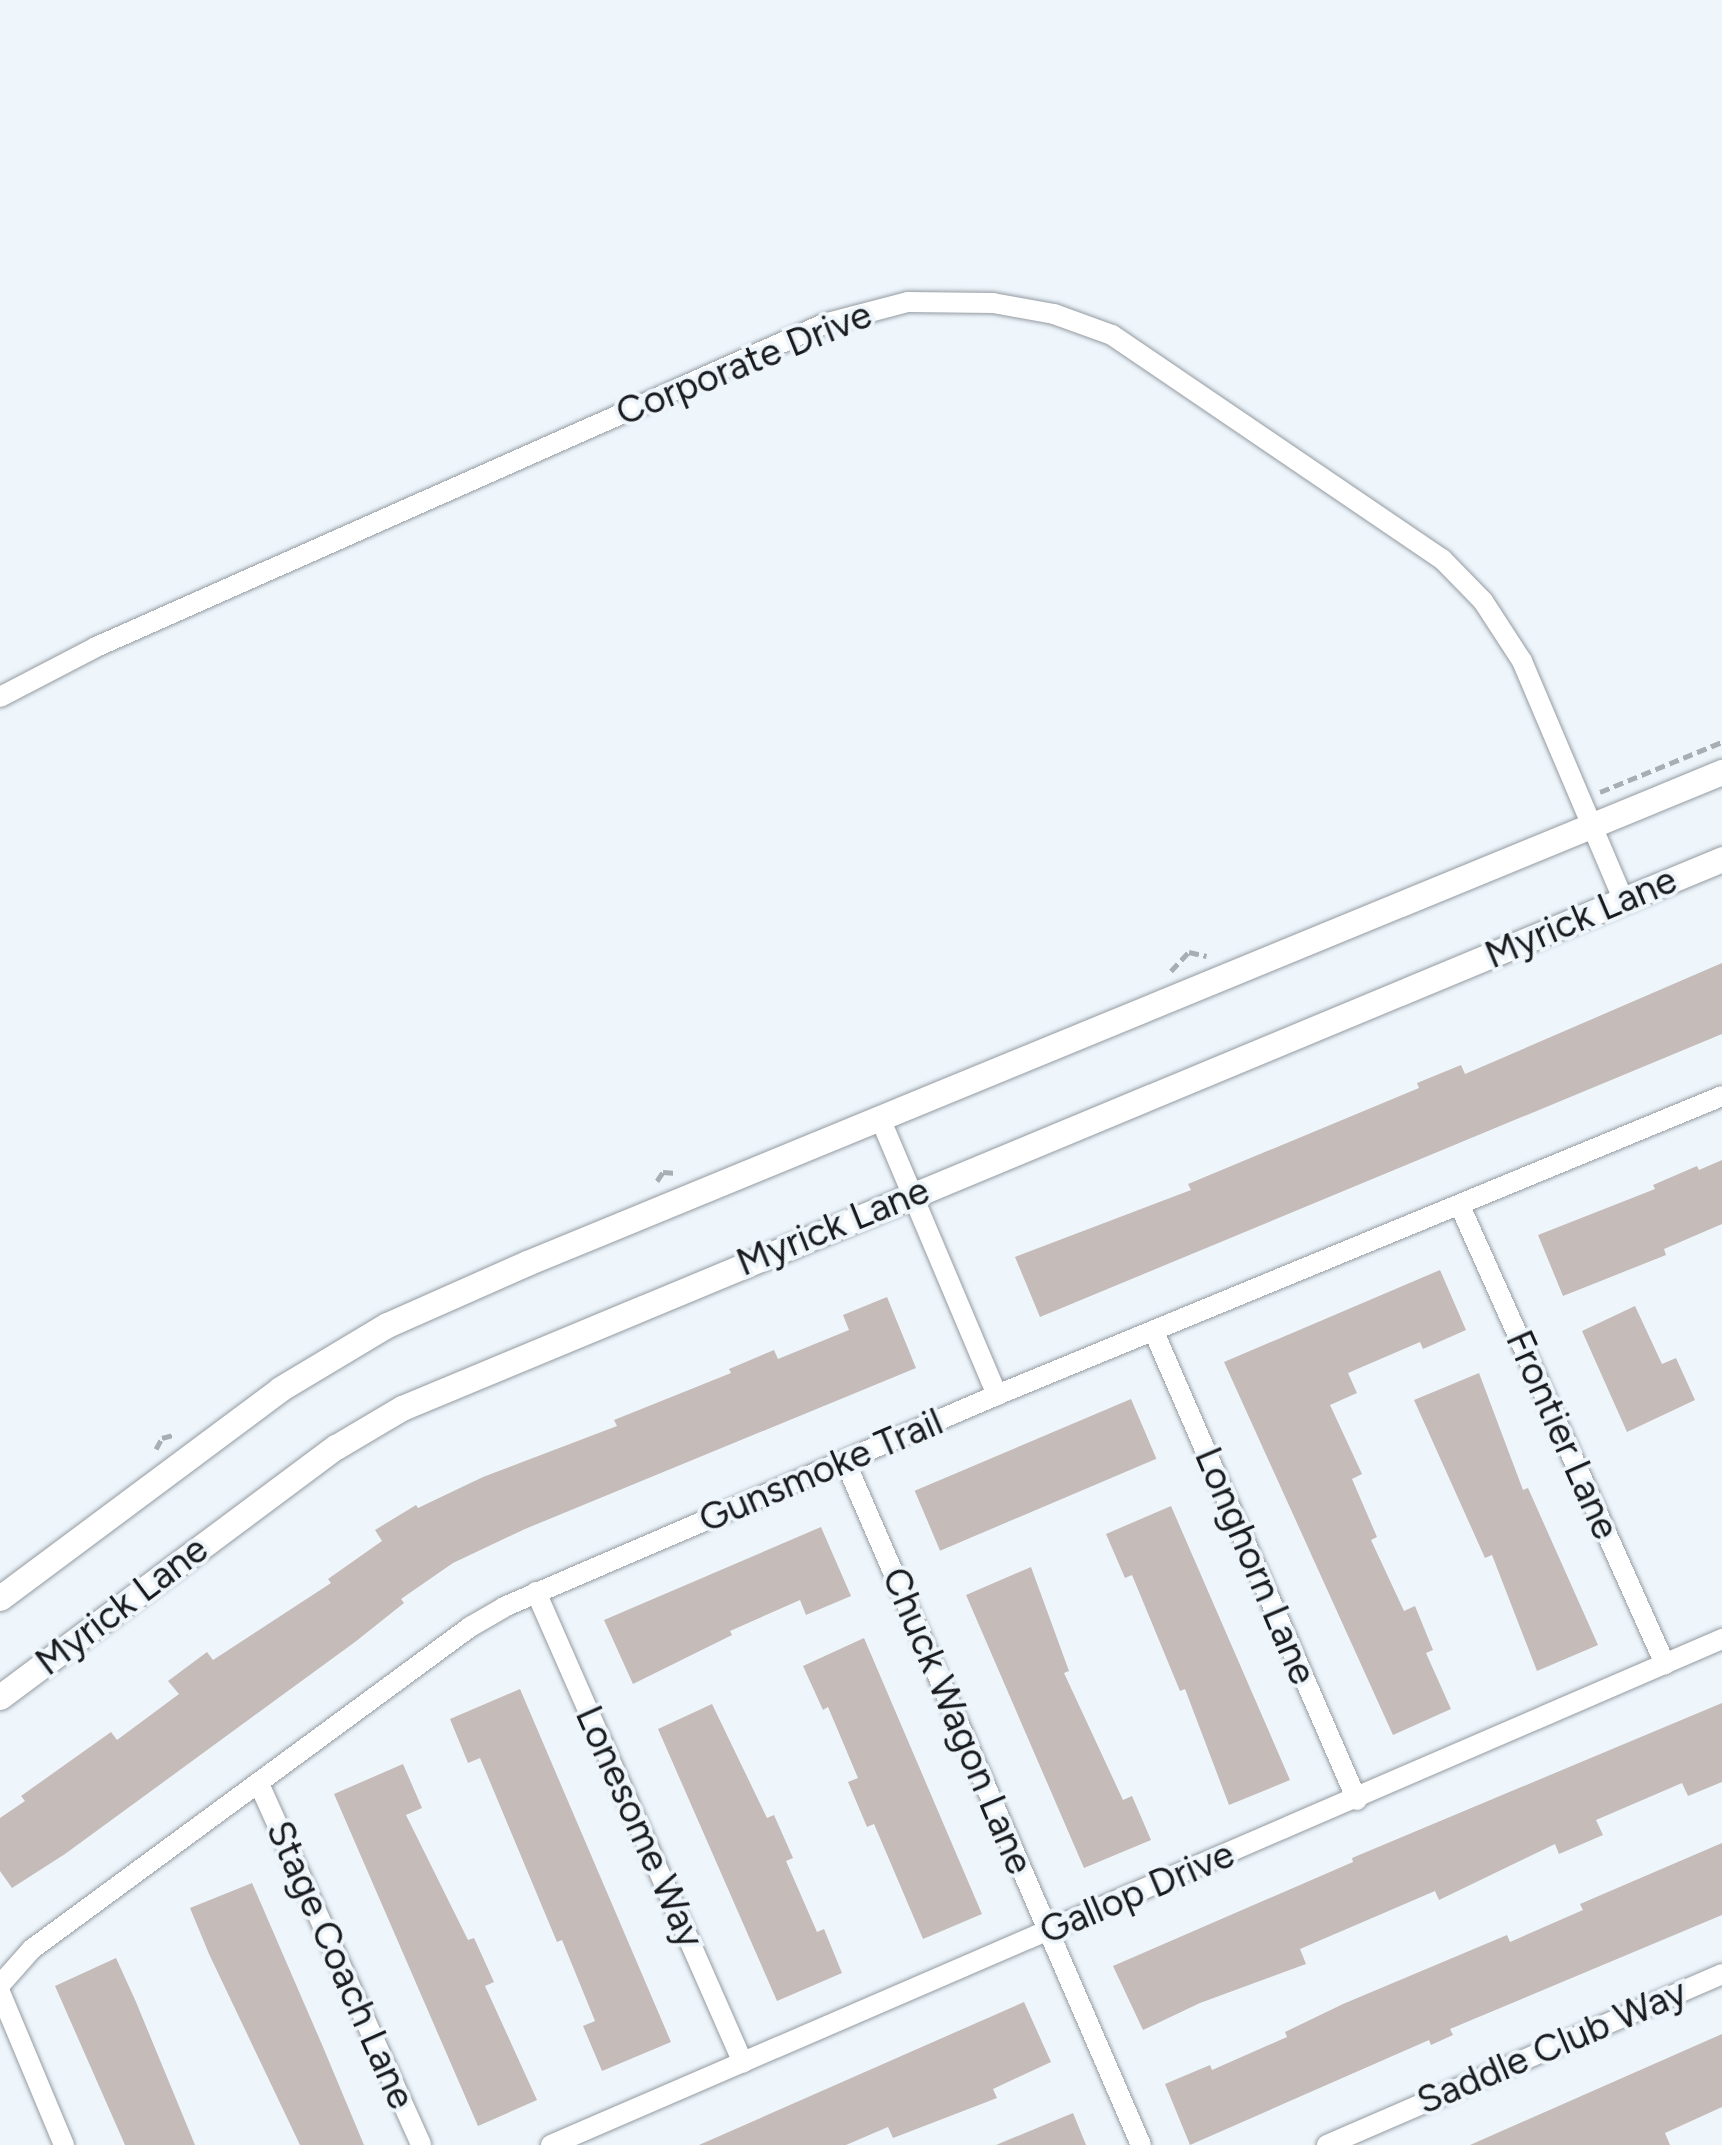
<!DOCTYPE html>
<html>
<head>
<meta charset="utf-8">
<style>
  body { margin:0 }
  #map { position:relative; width:1722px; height:2145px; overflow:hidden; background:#eef6fc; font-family:Figtree,sans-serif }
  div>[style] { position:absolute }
  .building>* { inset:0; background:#c5bbb8; transform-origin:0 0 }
  .path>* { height:5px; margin-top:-2.5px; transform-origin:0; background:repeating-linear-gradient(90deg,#a8aeb3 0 10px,transparent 0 15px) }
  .roads { filter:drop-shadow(0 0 2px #949ba1) drop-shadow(0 0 2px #949ba1) }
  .minor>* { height:20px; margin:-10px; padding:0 10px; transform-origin:10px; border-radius:10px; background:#fff }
  .tertiary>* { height:25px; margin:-12.5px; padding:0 12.5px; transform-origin:12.5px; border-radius:12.5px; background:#fff }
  span { translate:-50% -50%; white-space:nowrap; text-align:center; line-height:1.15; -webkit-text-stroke:8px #eef6fc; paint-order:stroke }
  .street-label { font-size:38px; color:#191b1e }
</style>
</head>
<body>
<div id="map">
  <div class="building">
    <i style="clip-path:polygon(1722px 963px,1722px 1034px,1040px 1317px,1015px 1257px,1191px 1190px,1188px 1184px,1419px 1088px,1417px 1083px,1461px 1065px,1465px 1074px)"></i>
    <i style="clip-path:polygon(1722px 1160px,1722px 1224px,1664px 1249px,1666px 1255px,1563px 1296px,1538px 1235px,1655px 1189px,1653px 1185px,1697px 1166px,1699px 1170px)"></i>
    <i style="clip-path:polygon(1440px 1270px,1466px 1330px,1423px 1349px,1420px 1342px,1348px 1373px,1357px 1393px,1330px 1405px,1362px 1474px,1352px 1479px,1377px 1537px,1371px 1540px,1404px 1611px,1415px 1606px,1433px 1650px,1426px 1653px,1451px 1709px,1393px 1735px,1224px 1362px)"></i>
    <i style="clip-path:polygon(887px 1297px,916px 1368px,525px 1529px,453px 1563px,401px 1599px,404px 1603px,355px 1642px,65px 1854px,12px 1888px,0 1871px,0 1818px,25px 1801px,21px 1796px,111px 1732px,117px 1740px,179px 1694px,168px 1681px,207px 1652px,213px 1660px,331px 1583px,328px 1579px,382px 1541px,375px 1530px,416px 1505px,418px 1508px,483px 1477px,617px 1426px,614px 1420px,731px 1373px,729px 1369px,774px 1350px,778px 1359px,849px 1330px,843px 1315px)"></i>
    <i style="clip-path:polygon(1635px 1306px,1662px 1364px,1676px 1358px,1695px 1400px,1627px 1432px,1582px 1331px)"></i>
    <i style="clip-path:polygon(1479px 1373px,1523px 1490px,1528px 1488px,1598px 1645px,1537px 1671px,1492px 1555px,1485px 1558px,1414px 1400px)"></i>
    <i style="left:1131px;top:1399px;width:65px;height:235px;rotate:67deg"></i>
    <i style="clip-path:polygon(1171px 1506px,1290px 1780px,1229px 1805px,1185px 1689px,1180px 1691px,1132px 1575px,1125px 1578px,1106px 1534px)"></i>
    <i style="clip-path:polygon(821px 1527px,851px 1596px,806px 1615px,800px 1600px,730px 1631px,732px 1635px,633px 1684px,604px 1620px)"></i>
    <i style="clip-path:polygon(1031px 1567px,1069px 1671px,1064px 1673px,1123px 1800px,1132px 1796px,1151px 1840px,1084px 1868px,966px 1595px)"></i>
    <i style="clip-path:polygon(864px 1638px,982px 1914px,923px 1939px,874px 1824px,867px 1827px,848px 1782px,858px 1778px,828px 1707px,823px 1710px,803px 1666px)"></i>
    <i style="clip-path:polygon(520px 1689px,671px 2042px,602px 2071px,583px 2026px,595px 2021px,562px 1940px,557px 1942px,480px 1758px,468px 1763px,450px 1719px)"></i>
    <i style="clip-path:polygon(1722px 1703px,1722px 1782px,1688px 1796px,1682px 1783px,1596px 1820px,1603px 1835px,1559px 1854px,1555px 1844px,1439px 1900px,1435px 1891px,1300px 1949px,1306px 1964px,1200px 2003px,1143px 2030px,1113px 1966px,1353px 1862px,1352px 1858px)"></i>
    <i style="clip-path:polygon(712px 1704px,767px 1818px,774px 1815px,793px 1858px,786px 1861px,817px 1932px,824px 1929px,842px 1973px,777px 2001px,658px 1729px)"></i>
    <i style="clip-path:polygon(403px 1764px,422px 1808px,406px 1815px,468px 1940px,474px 1938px,494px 1982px,485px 1986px,537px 2100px,478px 2126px,334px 1794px)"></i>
    <i style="clip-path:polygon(1722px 1843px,1722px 1915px,1450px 2029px,1453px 2035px,1431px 2045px,1429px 2040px,1190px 2145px,1165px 2084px,1210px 2065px,1212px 2070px,1287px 2037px,1285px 2032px,1343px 2004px,1507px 1935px,1510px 1942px,1583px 1910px,1580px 1904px)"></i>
    <i style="clip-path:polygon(252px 1883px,323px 2047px,364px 2145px,300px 2145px,209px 1954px,190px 1908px)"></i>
    <i style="clip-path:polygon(116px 1958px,136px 2002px,195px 2145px,125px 2145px,55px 1986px)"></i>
    <i style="clip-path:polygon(1024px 2002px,1051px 2062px,993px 2089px,997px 2098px,893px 2138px,888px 2127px,846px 2145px,699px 2145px)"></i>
    <i style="clip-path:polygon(1722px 2034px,1722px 2107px,1665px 2133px,1670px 2145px,1470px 2145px)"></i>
    <i style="clip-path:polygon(1073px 2113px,1086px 2145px,996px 2145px)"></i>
  </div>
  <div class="path">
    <i style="left:1600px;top:792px;width:132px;rotate:-22.3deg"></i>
    <i style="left:1171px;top:971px;width:26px;rotate:-47deg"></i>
    <i style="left:1189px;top:952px;width:18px;rotate:13deg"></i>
    <i style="left:657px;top:1181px;width:11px;rotate:-56deg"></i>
    <i style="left:663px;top:1172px;width:13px;rotate:4deg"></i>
    <i style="left:156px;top:1449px;width:13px;rotate:-61deg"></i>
    <i style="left:162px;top:1438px;width:11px;rotate:-15deg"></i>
  </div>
  <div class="roads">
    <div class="minor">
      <i style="left:0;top:697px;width:108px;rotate:-27.5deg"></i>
      <i style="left:96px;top:647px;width:796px;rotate:-23.93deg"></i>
      <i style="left:824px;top:324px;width:87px;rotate:-14.7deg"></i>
      <i style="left:908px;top:302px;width:85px;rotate:0.7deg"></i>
      <i style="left:993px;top:303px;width:62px;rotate:10.2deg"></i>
      <i style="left:1054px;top:314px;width:62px;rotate:19.9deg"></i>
      <i style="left:1112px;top:335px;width:399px;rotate:34.2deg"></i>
      <i style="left:1442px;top:559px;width:59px;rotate:45.7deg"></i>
      <i style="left:1483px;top:601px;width:72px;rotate:57deg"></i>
      <i style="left:1522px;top:661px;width:261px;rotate:67deg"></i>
      <i style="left:880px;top:1118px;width:301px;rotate:67.1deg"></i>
      <i style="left:1460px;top:1206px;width:502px;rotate:65.89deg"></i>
      <i style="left:1154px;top:1332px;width:510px;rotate:66.55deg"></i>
      <i style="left:845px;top:1461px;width:745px;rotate:66.6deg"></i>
      <i style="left:536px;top:1592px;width:514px;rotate:66.27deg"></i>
      <i style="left:260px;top:1786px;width:393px;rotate:65.8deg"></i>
      <i style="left:0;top:1985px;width:48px;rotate:-48.4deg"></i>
      <i style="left:32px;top:1949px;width:544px;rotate:-36.32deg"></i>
      <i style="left:470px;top:1627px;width:39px;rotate:-30deg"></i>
      <i style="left:504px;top:1607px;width:537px;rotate:-23.27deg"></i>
      <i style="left:997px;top:1395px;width:784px;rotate:-22.41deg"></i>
      <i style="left:0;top:1992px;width:166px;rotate:67.3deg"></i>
      <i style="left:551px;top:2145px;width:1276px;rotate:-23.37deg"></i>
      <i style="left:1327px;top:2145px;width:430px;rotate:-23.4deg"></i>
    </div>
    <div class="tertiary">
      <i style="left:0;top:1598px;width:349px;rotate:-36.7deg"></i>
      <i style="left:280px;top:1389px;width:125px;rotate:-30.9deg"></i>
      <i style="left:387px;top:1325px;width:153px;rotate:-23.9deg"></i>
      <i style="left:527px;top:1263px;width:1292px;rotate:-22.34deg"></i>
      <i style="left:0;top:1697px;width:419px;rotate:-36.7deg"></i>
      <i style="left:336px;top:1447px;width:77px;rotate:-30.6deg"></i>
      <i style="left:402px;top:1408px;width:1430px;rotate:-22.58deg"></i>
    </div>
  </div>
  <div class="street-label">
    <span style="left:744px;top:364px;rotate:-22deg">Corporate Drive</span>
    <span style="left:1581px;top:918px;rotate:-23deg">Myrick Lane</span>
    <span style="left:833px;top:1227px;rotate:-22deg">Myrick Lane</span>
    <span style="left:1562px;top:1435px;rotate:66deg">Frontier Lane</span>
    <span style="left:821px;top:1471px;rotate:-23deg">Gunsmoke Trail</span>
    <span style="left:1255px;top:1566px;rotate:67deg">Longhorn Lane</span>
    <span style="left:122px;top:1606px;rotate:-37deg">Myrick Lane</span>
    <span style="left:957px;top:1721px;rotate:67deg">Chuck Wagon Lane</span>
    <span style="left:639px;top:1827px;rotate:66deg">Lonesome Way</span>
    <span style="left:1137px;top:1893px;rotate:-23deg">Gallop Drive</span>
    <span style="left:340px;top:1965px;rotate:66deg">Stage Coach Lane</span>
    <span style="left:1552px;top:2047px;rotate:-23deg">Saddle Club Way</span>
  </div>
</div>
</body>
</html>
